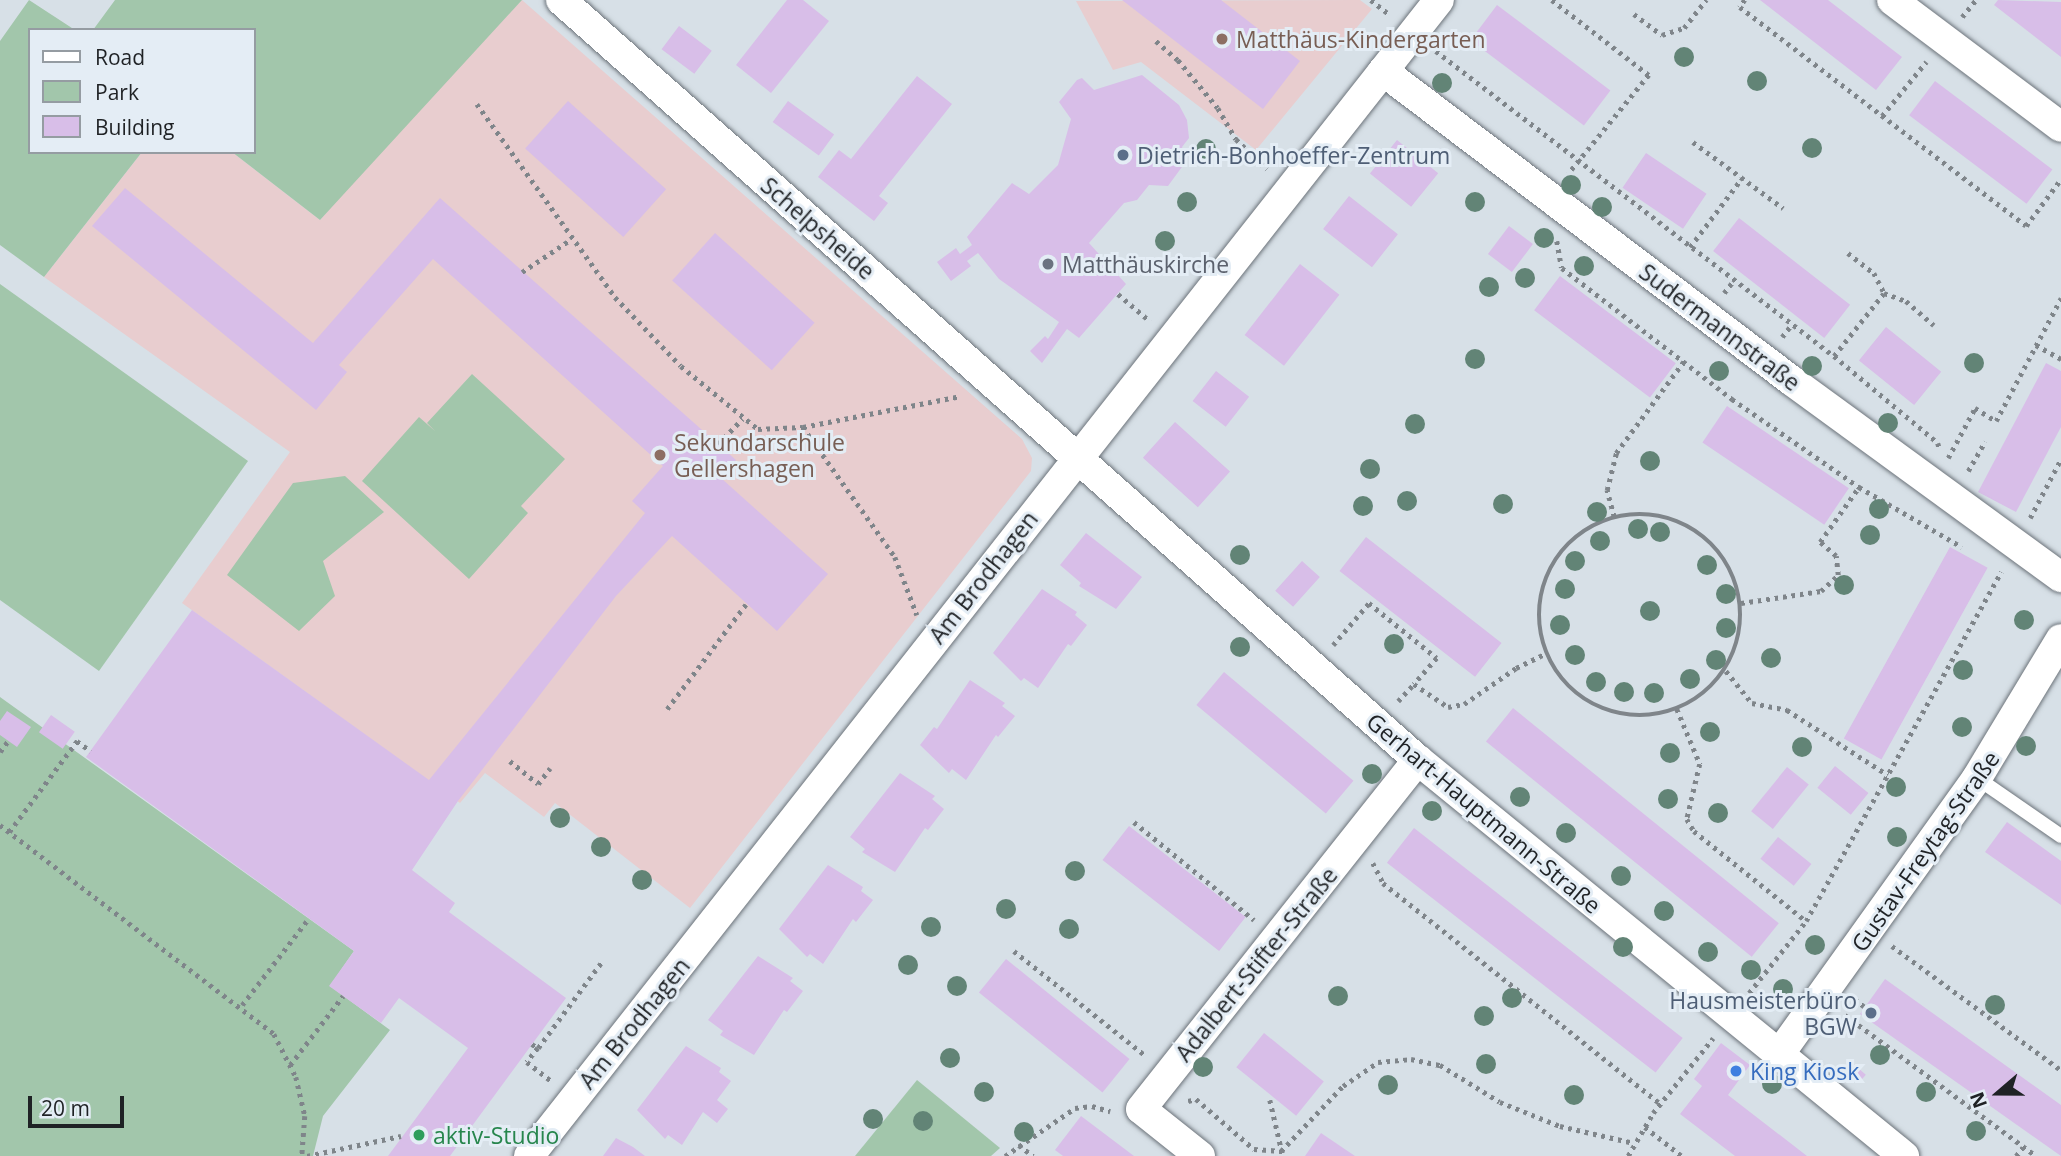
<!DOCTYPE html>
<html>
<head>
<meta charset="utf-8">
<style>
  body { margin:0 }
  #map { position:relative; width:2061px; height:1156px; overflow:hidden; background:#d7e0e7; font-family:"Open Sans",sans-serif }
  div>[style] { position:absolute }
  .education>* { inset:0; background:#e8cdcf }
  .green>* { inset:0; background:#a2c6ab }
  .building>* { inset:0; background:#d8bee8; transform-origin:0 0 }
  .path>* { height:4.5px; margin-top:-2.25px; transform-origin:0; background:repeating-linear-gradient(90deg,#7f858a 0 3.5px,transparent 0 8.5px) }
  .path>.ring { margin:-2.25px; padding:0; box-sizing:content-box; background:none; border:4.5px solid #7f858a; border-radius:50% }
  .roads { filter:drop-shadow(0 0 2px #6c737a) drop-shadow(0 0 2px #6c737a) }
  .lane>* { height:14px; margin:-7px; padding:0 7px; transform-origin:7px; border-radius:7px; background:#fff }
  .street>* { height:30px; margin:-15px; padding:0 15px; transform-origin:15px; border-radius:15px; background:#fff }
  .trees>* { width:20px; height:20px; margin:-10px; border-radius:50%; background:#628476 }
  .dots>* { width:19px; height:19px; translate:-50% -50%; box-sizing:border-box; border:4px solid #e4edf5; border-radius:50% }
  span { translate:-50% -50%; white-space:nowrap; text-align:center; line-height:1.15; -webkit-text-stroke:6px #e4edf5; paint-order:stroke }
  .education-label { font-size:23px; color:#785e54 }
  .left { translate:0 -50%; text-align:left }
  .service-label { font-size:23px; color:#4e5e75 }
  .right { translate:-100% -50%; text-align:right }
  .street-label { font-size:23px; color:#1f2225 }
  .worship-label { font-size:23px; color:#5b616d }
  .shop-label { font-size:23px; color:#366cbe }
  .leisure-label { font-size:23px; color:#27864d }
  .legend { position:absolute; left:28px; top:28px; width:228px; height:126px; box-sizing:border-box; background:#e4edf5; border:2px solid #959ca2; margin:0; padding:9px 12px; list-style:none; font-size:21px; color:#1f2225 }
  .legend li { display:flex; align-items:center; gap:14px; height:35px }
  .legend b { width:35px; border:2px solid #959ca2 }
  .north { position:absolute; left:1963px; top:1058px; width:70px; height:70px; -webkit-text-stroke:5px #e4edf5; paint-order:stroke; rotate:250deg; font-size:19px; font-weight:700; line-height:28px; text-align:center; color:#1f2225 }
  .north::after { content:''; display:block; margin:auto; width:24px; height:32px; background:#1f2225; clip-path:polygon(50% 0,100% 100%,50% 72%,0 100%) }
  .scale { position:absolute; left:28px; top:1096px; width:96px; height:32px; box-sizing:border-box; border:4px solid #1f2225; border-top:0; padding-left:9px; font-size:21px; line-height:24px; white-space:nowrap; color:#1f2225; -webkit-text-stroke:5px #e4edf5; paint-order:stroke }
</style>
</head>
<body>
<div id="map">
  <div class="education">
    <i style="clip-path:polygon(522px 0,1022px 439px,1032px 458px,1031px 471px,690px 908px,555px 803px,544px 817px,485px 773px,460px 803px,182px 603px,290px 452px,44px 277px,142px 152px,232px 152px,320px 220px,413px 113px)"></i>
    <i style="clip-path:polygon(1360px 0,1372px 9px,1256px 150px,1141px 62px,1113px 70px,1076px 1px)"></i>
  </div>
  <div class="green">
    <i style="clip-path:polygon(29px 0,75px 30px,30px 30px,30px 152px,142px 152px,44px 277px,0 245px,0 41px)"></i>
    <i style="clip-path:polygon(115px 0,522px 0,320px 220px,232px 152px,254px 152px,254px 30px,93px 30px)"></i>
    <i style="clip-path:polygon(0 284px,248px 461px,99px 671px,0 600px)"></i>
    <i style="clip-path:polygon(472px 374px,565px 459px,521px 506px,528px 513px,469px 579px,362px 481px,419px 417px,435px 431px,427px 423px)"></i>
    <i style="clip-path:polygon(345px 476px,384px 512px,323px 561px,335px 596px,299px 631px,227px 575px,293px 483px)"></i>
    <i style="clip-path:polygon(0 697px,354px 951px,330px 986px,390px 1030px,323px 1116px,313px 1156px,0 1156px)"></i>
    <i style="clip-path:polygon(917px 1080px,1000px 1148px,991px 1156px,855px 1156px)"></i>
  </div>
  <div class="building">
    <i style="clip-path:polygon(787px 0,803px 0,829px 21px,771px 93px,736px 65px)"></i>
    <i style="clip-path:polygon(1122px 0,1221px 0,1300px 61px,1263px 109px)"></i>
    <i style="clip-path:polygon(1760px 0,1828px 0,1902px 57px,1876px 90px)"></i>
    <i style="clip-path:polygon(1998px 0,2061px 2px,2061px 57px,1994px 5px)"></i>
    <i style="left:1497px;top:5px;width:142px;height:44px;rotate:37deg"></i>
    <i style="left:679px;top:26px;width:41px;height:29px;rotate:37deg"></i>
    <i style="clip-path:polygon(1142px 75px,1179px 105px,1187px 120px,1189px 138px,1182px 147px,1187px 160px,1168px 186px,1149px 185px,1137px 200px,1124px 203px,1089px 243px,1126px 284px,1079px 338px,1067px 329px,1042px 363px,1030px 351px,1045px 336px,1048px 339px,1059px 322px,999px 279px,978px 253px,967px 261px,971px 266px,951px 281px,937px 262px,956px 248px,960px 254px,972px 245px,967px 237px,1012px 183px,1029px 194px,1058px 165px,1071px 119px,1059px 102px,1077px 80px,1082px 78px,1094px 90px)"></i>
    <i style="clip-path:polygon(917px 76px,952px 104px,879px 196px,888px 203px,874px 221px,818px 177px,839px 150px,851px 159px)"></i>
    <i style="left:1935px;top:81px;width:147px;height:43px;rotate:37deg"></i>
    <i style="left:568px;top:101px;width:132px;height:64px;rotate:42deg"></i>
    <i style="left:788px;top:101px;width:57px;height:26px;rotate:36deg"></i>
    <i style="left:1397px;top:140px;width:53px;height:43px;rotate:39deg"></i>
    <i style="left:1646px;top:153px;width:73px;height:42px;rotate:34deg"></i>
    <i style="clip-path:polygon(125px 188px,313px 343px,440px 198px,736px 460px,721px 478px,828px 574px,777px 631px,672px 536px,616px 596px,458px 801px,412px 870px,455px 903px,449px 912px,566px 998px,450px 1156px,388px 1156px,468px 1048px,399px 998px,381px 1023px,329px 986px,354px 951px,86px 757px,192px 610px,429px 780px,645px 513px,632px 501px,663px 466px,433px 259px,339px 365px,347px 372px,316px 410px,92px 226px)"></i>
    <i style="left:1349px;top:196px;width:62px;height:42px;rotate:38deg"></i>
    <i style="left:1739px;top:218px;width:141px;height:42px;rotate:38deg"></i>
    <i style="left:1509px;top:226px;width:30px;height:35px;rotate:37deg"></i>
    <i style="left:715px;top:233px;width:134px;height:64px;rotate:42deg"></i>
    <i style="left:1300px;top:264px;width:50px;height:90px;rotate:38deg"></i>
    <i style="left:1560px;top:276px;width:145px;height:43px;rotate:37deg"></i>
    <i style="left:1886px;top:327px;width:71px;height:43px;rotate:39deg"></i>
    <i style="clip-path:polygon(2046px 363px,2061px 371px,2061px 427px,2016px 512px,1978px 492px)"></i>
    <i style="left:1216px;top:371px;width:42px;height:38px;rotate:38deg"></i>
    <i style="left:1727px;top:406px;width:147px;height:44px;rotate:34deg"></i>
    <i style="left:1175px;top:422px;width:74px;height:48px;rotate:42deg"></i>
    <i style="clip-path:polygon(1086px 533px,1142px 577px,1116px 609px,1079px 586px,1081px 583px,1060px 565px)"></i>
    <i style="left:1366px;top:537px;width:172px;height:43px;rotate:38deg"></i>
    <i style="left:1950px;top:547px;width:43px;height:219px;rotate:29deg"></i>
    <i style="left:1302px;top:561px;width:24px;height:40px;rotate:42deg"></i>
    <i style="clip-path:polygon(1042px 589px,1077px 612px,1075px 615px,1087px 625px,1071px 646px,1068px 644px,1038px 688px,1024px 678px,1021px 681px,993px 653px)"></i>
    <i style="left:1224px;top:672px;width:169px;height:43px;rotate:40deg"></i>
    <i style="clip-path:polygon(970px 680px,1005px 703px,1002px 706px,1015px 716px,998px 737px,996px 735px,966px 780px,952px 769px,949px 773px,920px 745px,934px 727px,937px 729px)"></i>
    <i style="left:1513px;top:708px;width:342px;height:43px;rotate:39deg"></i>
    <i style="clip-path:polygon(7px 711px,31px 727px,17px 747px,0 735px,0 721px)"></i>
    <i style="left:51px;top:715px;width:29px;height:21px;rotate:35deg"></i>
    <i style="left:1835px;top:766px;width:43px;height:28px;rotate:39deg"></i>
    <i style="left:1787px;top:767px;width:28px;height:57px;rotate:39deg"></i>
    <i style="clip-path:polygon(900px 773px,935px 796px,932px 799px,944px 809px,928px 830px,925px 828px,895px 872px,862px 852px,865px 849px,850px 837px)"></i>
    <i style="clip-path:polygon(2007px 822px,2061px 861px,2061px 905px,1985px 852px)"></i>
    <i style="left:1129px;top:826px;width:148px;height:43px;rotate:38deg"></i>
    <i style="left:1414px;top:828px;width:341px;height:44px;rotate:38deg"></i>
    <i style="left:1778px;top:837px;width:43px;height:28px;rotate:39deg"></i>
    <i style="clip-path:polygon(828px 865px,863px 887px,861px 891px,873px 900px,856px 922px,853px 919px,823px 964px,810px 954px,807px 957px,779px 929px)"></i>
    <i style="clip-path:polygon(758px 956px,793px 978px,790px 981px,803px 991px,787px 1012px,784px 1010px,754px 1055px,720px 1035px,723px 1031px,708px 1020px)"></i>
    <i style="left:1006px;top:959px;width:159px;height:43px;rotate:39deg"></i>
    <i style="clip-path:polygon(1885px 979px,2061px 1105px,2061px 1156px,1860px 1014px)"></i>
    <i style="left:1264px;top:1033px;width:77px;height:44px;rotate:39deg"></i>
    <i style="clip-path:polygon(1721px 1043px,1750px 1065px,1728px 1095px,1807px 1156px,1735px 1156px,1680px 1114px,1702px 1086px,1694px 1079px)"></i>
    <i style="clip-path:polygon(686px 1046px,721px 1068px,719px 1072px,731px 1081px,717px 1100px,728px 1109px,717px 1123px,703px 1112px,682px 1145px,668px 1135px,665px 1139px,637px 1110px)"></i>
    <i style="left:1850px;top:1061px;width:21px;height:11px;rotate:41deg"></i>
    <i style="clip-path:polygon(1081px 1116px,1134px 1156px,1063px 1156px,1055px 1150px)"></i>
    <i style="clip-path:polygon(1321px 1133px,1355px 1156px,1305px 1156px)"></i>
    <i style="clip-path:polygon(616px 1138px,633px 1147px,645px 1156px,603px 1156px)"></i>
  </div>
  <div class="path">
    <i style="left:1371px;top:0;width:24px;rotate:38deg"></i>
    <i style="left:1552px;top:0;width:123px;rotate:37.7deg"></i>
    <i style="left:1649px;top:75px;width:127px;rotate:129.2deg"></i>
    <i style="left:1745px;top:0;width:9px;rotate:126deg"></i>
    <i style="left:1740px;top:7px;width:360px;rotate:37.4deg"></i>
    <i style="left:2026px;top:226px;width:59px;rotate:-53.3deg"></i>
    <i style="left:1634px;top:14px;width:35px;rotate:37deg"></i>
    <i style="left:1662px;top:35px;width:23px;rotate:-18deg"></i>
    <i style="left:1684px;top:28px;width:36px;rotate:-52deg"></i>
    <i style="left:1962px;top:17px;width:22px;rotate:-51deg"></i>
    <i style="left:1156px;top:41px;width:29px;rotate:41deg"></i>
    <i style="left:1178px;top:60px;width:62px;rotate:50.2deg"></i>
    <i style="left:1218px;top:108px;width:36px;rotate:60deg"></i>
    <i style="left:1236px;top:139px;width:43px;rotate:44.1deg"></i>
    <i style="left:1436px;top:51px;width:501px;rotate:37.46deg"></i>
    <i style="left:1834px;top:356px;width:136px;rotate:39.9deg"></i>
    <i style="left:1938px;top:443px;width:8px;rotate:76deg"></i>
    <i style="left:477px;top:104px;width:237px;rotate:54.4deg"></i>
    <i style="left:615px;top:297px;width:95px;rotate:46.3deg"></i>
    <i style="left:681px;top:366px;width:99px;rotate:39.3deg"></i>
    <i style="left:758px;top:429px;width:45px;rotate:-2.5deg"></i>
    <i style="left:803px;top:427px;width:161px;rotate:-11.1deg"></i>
    <i style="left:1882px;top:116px;width:70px;rotate:-50.8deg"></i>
    <i style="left:1693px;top:142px;width:112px;rotate:36.3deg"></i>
    <i style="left:1557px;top:241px;width:27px;rotate:80deg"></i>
    <i style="left:1562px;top:268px;width:215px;rotate:37.6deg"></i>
    <i style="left:1732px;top:399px;width:155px;rotate:34.7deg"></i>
    <i style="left:1859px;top:487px;width:119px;rotate:30.2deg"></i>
    <i style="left:1690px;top:247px;width:86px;rotate:-53deg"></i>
    <i style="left:1848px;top:253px;width:33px;rotate:38deg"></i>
    <i style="left:1874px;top:273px;width:22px;rotate:63deg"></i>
    <i style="left:1884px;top:293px;width:23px;rotate:20deg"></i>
    <i style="left:1906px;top:301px;width:37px;rotate:41deg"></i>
    <i style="left:522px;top:272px;width:58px;rotate:-33.7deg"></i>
    <i style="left:1724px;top:293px;width:16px;rotate:-52deg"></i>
    <i style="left:1118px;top:294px;width:42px;rotate:40.2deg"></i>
    <i style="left:1782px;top:337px;width:16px;rotate:-52deg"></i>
    <i style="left:2036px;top:345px;width:29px;rotate:29deg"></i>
    <i style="left:1834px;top:356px;width:80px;rotate:-51.6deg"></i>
    <i style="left:803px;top:427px;width:159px;rotate:54.7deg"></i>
    <i style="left:895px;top:557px;width:62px;rotate:69.2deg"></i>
    <i style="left:718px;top:444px;width:35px;rotate:-46deg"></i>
    <i style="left:1948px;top:458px;width:57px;rotate:-61.6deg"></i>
    <i style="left:1975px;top:408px;width:25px;rotate:32deg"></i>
    <i style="left:1996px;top:421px;width:139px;rotate:-62.1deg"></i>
    <i style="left:1968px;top:471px;width:34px;rotate:-60deg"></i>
    <i class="ring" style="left:1539px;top:514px;width:197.5px;height:197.5px"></i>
    <i style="left:1614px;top:517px;width:28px;rotate:-105deg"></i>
    <i style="left:1607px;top:490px;width:38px;rotate:-76deg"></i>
    <i style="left:1616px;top:453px;width:114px;rotate:-53.5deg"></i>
    <i style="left:2030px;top:518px;width:67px;rotate:-62.3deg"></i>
    <i style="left:1741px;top:603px;width:81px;rotate:-8.5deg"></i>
    <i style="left:1821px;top:591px;width:23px;rotate:-43deg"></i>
    <i style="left:1838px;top:575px;width:19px;rotate:-96deg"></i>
    <i style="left:1836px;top:556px;width:21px;rotate:-139deg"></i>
    <i style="left:1820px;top:542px;width:67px;rotate:-54.7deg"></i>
    <i style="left:1333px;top:645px;width:55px;rotate:-49.4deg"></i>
    <i style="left:1369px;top:603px;width:87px;rotate:39deg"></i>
    <i style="left:1437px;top:658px;width:35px;rotate:131deg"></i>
    <i style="left:1726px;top:671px;width:41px;rotate:50.9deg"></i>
    <i style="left:1752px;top:703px;width:36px;rotate:11deg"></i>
    <i style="left:1787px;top:710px;width:120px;rotate:32.8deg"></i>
    <i style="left:1398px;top:701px;width:23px;rotate:-47deg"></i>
    <i style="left:1414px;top:684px;width:41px;rotate:34.1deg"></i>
    <i style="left:1448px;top:707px;width:16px;rotate:-11deg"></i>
    <i style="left:1464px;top:704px;width:63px;rotate:-34.7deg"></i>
    <i style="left:1516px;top:668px;width:34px;rotate:-26deg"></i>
    <i style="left:667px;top:709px;width:131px;rotate:-53deg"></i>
    <i style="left:1677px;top:709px;width:60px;rotate:67.3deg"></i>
    <i style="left:1700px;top:764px;width:57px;rotate:103.3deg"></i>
    <i style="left:1687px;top:819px;width:14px;rotate:60deg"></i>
    <i style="left:1694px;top:831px;width:144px;rotate:38.8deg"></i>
    <i style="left:0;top:752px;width:14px;rotate:-54deg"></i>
    <i style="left:510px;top:761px;width:36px;rotate:39deg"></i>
    <i style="left:538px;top:784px;width:20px;rotate:-53deg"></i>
    <i style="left:1134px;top:822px;width:155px;rotate:39.2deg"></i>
    <i style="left:0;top:825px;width:345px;rotate:37.3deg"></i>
    <i style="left:274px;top:1034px;width:48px;rotate:62.9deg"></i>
    <i style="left:296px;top:1077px;width:40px;rotate:77deg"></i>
    <i style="left:305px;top:1116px;width:40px;rotate:94.3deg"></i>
    <i style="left:9px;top:832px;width:114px;rotate:-53.2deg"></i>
    <i style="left:77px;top:741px;width:17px;rotate:36deg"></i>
    <i style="left:1373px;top:863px;width:22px;rotate:63deg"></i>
    <i style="left:1383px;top:883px;width:355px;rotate:38.5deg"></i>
    <i style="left:1892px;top:946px;width:210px;rotate:36.3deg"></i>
    <i style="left:1014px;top:951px;width:169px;rotate:38.5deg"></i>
    <i style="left:1749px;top:993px;width:92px;rotate:-51.6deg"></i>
    <i style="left:1806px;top:921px;width:400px;rotate:-60.8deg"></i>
    <i style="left:1855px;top:999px;width:13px;rotate:39deg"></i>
    <i style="left:242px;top:1005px;width:110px;rotate:-52.4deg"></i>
    <i style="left:1845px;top:1015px;width:237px;rotate:36.4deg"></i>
    <i style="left:532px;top:1044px;width:7px;rotate:34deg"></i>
    <i style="left:538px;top:1048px;width:106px;rotate:-53.5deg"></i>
    <i style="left:538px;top:1048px;width:18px;rotate:128deg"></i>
    <i style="left:527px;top:1062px;width:31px;rotate:38deg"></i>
    <i style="left:290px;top:1065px;width:87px;rotate:-52.5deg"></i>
    <i style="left:1270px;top:1100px;width:57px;rotate:76.9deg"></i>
    <i style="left:1188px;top:1101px;width:8px;rotate:-14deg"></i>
    <i style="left:1196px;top:1099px;width:77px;rotate:40.8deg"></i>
    <i style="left:1254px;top:1149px;width:27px;rotate:4deg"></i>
    <i style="left:1645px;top:1127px;width:47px;rotate:38.1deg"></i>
    <i style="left:1019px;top:1145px;width:18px;rotate:38deg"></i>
    <i style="left:1281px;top:1151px;width:90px;rotate:-46.4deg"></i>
    <i style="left:1343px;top:1086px;width:42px;rotate:-34.4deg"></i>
    <i style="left:1378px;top:1062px;width:33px;rotate:-5deg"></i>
    <i style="left:1411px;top:1059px;width:30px;rotate:12deg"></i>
    <i style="left:1440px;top:1065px;width:70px;rotate:31.7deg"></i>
    <i style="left:1500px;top:1102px;width:65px;rotate:21.8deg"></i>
    <i style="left:1560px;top:1126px;width:76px;rotate:12.9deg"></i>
    <i style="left:307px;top:1156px;width:96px;rotate:-12deg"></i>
    <i style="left:1005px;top:1156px;width:85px;rotate:-34.4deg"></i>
    <i style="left:1075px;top:1108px;width:17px;rotate:-7deg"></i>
    <i style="left:1092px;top:1106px;width:19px;rotate:16deg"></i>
    <i style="left:1628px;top:1156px;width:50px;rotate:-59.8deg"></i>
    <i style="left:1653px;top:1113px;width:96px;rotate:-51.3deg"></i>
    <i style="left:2016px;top:1156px;width:11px;rotate:-52deg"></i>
  </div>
  <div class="roads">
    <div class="lane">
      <i style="left:1977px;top:778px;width:102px;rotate:34.6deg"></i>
    </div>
    <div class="street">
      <i style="left:561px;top:0;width:1145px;rotate:41.57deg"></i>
      <i style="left:1418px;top:760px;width:627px;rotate:39.17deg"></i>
      <i style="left:1892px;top:0;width:211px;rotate:36.9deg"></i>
      <i style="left:1383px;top:71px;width:513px;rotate:37.16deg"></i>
      <i style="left:1792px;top:381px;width:333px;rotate:36.1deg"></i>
      <i style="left:1778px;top:1056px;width:342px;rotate:-54.4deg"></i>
      <i style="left:1977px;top:778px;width:162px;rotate:-58.9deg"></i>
      <i style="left:529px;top:1156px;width:1471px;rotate:-51.79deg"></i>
      <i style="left:1200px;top:1156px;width:75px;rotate:-141.5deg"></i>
      <i style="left:1141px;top:1109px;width:446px;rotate:-51.6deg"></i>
    </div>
  </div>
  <div class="trees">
    <i style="left:1684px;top:57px"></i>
    <i style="left:1757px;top:81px"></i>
    <i style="left:1442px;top:83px"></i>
    <i style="left:1812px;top:148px"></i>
    <i style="left:1206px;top:149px"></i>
    <i style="left:1571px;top:185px"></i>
    <i style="left:1187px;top:202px"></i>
    <i style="left:1475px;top:202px"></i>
    <i style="left:1602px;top:207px"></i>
    <i style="left:1544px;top:238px"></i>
    <i style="left:1165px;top:241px"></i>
    <i style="left:1584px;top:266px"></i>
    <i style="left:1525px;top:278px"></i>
    <i style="left:1489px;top:287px"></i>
    <i style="left:1475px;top:359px"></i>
    <i style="left:1974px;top:363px"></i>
    <i style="left:1812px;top:366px"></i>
    <i style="left:1719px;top:371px"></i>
    <i style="left:1888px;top:423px"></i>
    <i style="left:1415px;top:424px"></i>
    <i style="left:1650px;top:461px"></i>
    <i style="left:1370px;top:469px"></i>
    <i style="left:1407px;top:501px"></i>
    <i style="left:1503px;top:504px"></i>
    <i style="left:1363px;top:506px"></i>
    <i style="left:1879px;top:509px"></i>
    <i style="left:1597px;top:512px"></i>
    <i style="left:1638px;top:529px"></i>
    <i style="left:1660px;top:532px"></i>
    <i style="left:1870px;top:535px"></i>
    <i style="left:1600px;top:541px"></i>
    <i style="left:1240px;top:555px"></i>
    <i style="left:1575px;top:561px"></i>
    <i style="left:1707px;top:565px"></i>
    <i style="left:1844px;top:585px"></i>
    <i style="left:1565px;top:589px"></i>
    <i style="left:1726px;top:594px"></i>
    <i style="left:1650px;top:611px"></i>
    <i style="left:2024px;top:620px"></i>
    <i style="left:1560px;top:625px"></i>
    <i style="left:1726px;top:628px"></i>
    <i style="left:1394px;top:644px"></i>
    <i style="left:1240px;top:647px"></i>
    <i style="left:1575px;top:655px"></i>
    <i style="left:1771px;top:658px"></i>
    <i style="left:1716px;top:660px"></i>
    <i style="left:1963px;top:670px"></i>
    <i style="left:1690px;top:679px"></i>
    <i style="left:1596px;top:682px"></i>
    <i style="left:1624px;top:692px"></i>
    <i style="left:1654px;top:693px"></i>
    <i style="left:1962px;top:727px"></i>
    <i style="left:1710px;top:732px"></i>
    <i style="left:2026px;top:746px"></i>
    <i style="left:1802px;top:747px"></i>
    <i style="left:1670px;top:753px"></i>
    <i style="left:1372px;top:774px"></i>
    <i style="left:1896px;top:787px"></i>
    <i style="left:1520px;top:797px"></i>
    <i style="left:1668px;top:799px"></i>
    <i style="left:1432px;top:811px"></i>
    <i style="left:1718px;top:813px"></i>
    <i style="left:560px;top:818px"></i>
    <i style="left:1566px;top:833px"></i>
    <i style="left:1897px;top:837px"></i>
    <i style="left:601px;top:847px"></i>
    <i style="left:1075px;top:871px"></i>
    <i style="left:1621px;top:876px"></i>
    <i style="left:642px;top:880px"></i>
    <i style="left:1006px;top:909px"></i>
    <i style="left:1664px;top:911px"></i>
    <i style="left:931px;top:927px"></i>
    <i style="left:1069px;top:929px"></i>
    <i style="left:1815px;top:945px"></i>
    <i style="left:1623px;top:947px"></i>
    <i style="left:1708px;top:952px"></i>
    <i style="left:908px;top:965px"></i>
    <i style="left:1751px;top:970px"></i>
    <i style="left:957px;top:986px"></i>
    <i style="left:1783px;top:989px"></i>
    <i style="left:1338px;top:996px"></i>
    <i style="left:1512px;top:998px"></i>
    <i style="left:1995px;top:1005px"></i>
    <i style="left:1484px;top:1016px"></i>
    <i style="left:1880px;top:1055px"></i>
    <i style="left:950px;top:1058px"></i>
    <i style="left:1486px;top:1064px"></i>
    <i style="left:1203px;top:1067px"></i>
    <i style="left:1772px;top:1084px"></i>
    <i style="left:1388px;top:1085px"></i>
    <i style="left:984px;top:1092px"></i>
    <i style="left:1926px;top:1092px"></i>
    <i style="left:1574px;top:1095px"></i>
    <i style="left:873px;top:1119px"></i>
    <i style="left:923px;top:1121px"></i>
    <i style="left:1976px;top:1131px"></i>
    <i style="left:1024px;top:1132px"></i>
  </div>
  <div class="dots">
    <i style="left:1222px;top:39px;background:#8d6e63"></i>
    <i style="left:1123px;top:155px;background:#5c6f8a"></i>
    <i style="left:1048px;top:264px;background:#6b7280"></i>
    <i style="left:660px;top:455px;background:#8d6e63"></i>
    <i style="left:1871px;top:1013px;background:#5c6f8a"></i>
    <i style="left:1736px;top:1071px;background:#3f7fe0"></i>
    <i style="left:419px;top:1135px;background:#2e9e5b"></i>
  </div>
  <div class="education-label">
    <span class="left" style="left:1236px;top:39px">Matthäus-Kindergarten</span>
    <span class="left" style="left:674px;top:455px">Sekundarschule<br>Gellershagen</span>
  </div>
  <div class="service-label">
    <span class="left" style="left:1137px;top:155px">Dietrich-Bonhoeffer-Zentrum</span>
    <span class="right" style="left:1857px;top:1013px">Hausmeisterbüro<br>BGW</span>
  </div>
  <div class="street-label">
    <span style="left:818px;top:228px;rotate:41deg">Schelpsheide</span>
    <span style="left:1720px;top:327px;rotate:37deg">Sudermannstraße</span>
    <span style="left:983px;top:577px;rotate:-52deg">Am Brodhagen</span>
    <span style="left:1484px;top:813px;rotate:40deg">Gerhart-Hauptmann-Straße</span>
    <span style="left:1925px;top:851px;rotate:-55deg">Gustav-Freytag-Straße</span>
    <span style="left:1256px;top:964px;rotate:-51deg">Adalbert-Stifter-Straße</span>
    <span style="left:634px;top:1023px;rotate:-51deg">Am Brodhagen</span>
  </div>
  <div class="worship-label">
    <span class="left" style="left:1062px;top:264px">Matthäuskirche</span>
  </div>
  <div class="shop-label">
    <span class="left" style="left:1750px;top:1071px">King Kiosk</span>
  </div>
  <div class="leisure-label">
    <span class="left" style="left:433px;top:1135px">aktiv-Studio</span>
  </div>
  <ul class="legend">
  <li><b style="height:9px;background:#fff"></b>Road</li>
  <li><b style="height:19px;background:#a2c6ab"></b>Park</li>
  <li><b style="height:19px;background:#d8bee8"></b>Building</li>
  </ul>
  <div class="north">N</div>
  <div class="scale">20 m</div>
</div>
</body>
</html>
